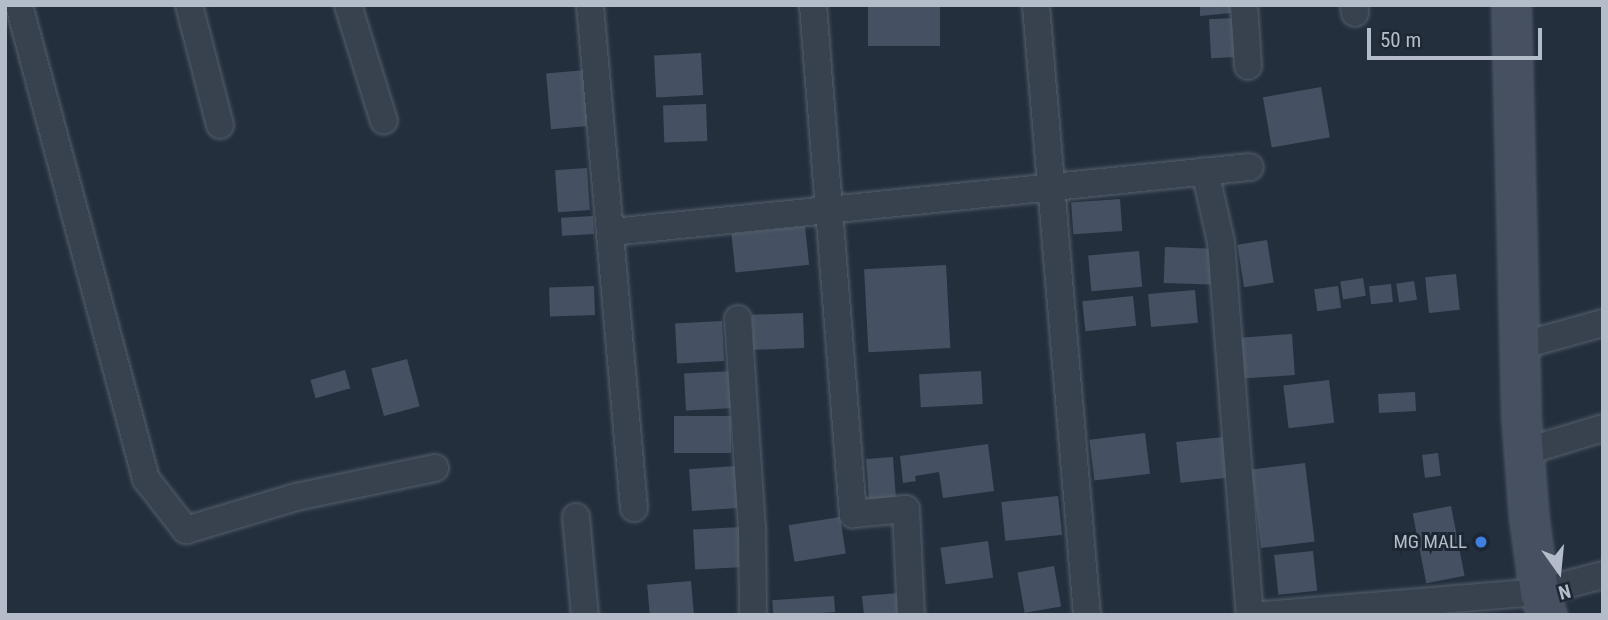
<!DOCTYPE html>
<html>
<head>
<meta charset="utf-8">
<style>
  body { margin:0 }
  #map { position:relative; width:1608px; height:620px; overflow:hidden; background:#242f3e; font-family:"Roboto Condensed",sans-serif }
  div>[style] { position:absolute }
  .building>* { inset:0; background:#455162; transform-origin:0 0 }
  .roads { filter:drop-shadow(0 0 2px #565f6c) drop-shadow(0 0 2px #565f6c) }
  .street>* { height:26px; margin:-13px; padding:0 13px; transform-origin:13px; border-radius:13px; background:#38414e }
  .secondary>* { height:37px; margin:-18.5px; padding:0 18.5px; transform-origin:18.5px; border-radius:18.5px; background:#465061 }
  .dots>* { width:19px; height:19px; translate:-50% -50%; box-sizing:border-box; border:4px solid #1d2633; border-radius:50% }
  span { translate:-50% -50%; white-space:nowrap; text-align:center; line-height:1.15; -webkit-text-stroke:6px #1d2633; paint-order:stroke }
  .poi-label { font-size:19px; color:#b4bcc9 }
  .right { translate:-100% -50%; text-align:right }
  .frame { position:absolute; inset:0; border:7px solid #b4bcc9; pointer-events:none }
  .north { position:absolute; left:1524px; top:536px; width:70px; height:70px; -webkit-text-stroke:5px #1d2633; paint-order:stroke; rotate:165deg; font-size:19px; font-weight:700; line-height:28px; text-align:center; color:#b4bcc9 }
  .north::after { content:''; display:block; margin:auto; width:24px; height:32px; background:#b4bcc9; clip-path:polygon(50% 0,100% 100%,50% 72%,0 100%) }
  .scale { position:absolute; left:1367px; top:28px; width:175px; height:32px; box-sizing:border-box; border:4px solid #b4bcc9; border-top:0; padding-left:9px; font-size:21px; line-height:24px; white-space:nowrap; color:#b4bcc9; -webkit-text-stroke:5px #1d2633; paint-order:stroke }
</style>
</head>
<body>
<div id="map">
  <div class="building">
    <i style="left:868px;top:5px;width:72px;height:41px"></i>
    <i style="clip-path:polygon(1200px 5px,1230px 5px,1231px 13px,1200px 16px)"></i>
    <i style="left:1234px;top:18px;width:39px;height:25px;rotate:87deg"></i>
    <i style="left:701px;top:53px;width:42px;height:47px;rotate:87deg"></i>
    <i style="left:586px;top:70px;width:56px;height:40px;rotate:85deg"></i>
    <i style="left:1321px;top:87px;width:51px;height:59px;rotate:80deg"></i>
    <i style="left:706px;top:104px;width:37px;height:43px;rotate:88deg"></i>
    <i style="left:587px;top:168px;width:42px;height:32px;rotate:86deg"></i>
    <i style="left:1120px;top:199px;width:32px;height:49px;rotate:86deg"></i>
    <i style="left:593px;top:216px;width:18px;height:32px;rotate:87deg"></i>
    <i style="left:805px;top:226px;width:39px;height:74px;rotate:84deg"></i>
    <i style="left:1267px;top:240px;width:43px;height:30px;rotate:81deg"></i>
    <i style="left:1165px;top:247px;width:47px;height:36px;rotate:2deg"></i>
    <i style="left:1139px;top:251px;width:36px;height:51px;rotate:85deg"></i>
    <i style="left:946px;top:265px;width:83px;height:82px;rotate:87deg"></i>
    <i style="left:1456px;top:274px;width:36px;height:31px;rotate:84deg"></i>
    <i style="left:1363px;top:278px;width:18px;height:23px;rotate:81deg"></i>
    <i style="left:1414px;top:281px;width:19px;height:18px;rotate:81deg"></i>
    <i style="left:1391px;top:284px;width:18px;height:22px;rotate:84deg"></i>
    <i style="left:594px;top:286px;width:29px;height:45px;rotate:88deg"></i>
    <i style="left:1338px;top:286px;width:22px;height:24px;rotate:82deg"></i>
    <i style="left:1195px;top:290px;width:33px;height:47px;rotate:85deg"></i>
    <i style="left:1133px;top:296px;width:30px;height:51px;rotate:84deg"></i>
    <i style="left:803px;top:313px;width:35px;height:51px;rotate:88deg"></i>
    <i style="left:722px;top:321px;width:40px;height:47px;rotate:87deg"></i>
    <i style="left:1292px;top:334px;width:41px;height:53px;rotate:86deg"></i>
    <i style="left:407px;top:359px;width:49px;height:37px;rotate:75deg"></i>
    <i style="left:345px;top:370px;width:19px;height:36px;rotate:74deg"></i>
    <i style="left:733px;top:371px;width:37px;height:49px;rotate:87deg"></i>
    <i style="left:981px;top:371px;width:33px;height:62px;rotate:87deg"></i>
    <i style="left:1329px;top:380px;width:43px;height:46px;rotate:83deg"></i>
    <i style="left:1415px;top:392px;width:19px;height:37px;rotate:87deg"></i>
    <i style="left:674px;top:416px;width:57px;height:37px"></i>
    <i style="left:1145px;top:433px;width:41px;height:56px;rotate:83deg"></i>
    <i style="left:1223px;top:437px;width:41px;height:47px;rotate:84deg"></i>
    <i style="clip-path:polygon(988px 444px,994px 491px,943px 498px,939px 472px,915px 476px,916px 481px,903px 483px,900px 456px)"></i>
    <i style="left:1438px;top:453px;width:23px;height:16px;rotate:83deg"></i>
    <i style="left:893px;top:457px;width:41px;height:27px;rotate:86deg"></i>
    <i style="left:1305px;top:463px;width:79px;height:54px;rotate:83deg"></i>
    <i style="left:735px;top:466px;width:42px;height:46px;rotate:86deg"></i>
    <i style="left:1058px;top:496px;width:39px;height:57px;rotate:84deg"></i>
    <i style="left:1451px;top:506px;width:71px;height:39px;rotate:79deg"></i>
    <i style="left:840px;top:517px;width:37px;height:52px;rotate:81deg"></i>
    <i style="left:742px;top:527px;width:40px;height:49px;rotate:87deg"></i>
    <i style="left:988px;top:541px;width:37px;height:48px;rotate:82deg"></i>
    <i style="left:1313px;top:551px;width:40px;height:39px;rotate:84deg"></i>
    <i style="left:1054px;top:566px;width:41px;height:37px;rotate:80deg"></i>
    <i style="left:691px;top:581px;width:34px;height:44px;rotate:85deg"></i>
    <i style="clip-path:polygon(899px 593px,901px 615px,864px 615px,862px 596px)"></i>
    <i style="left:834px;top:596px;width:16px;height:62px;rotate:86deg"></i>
  </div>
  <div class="roads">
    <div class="street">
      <i style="left:19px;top:5px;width:491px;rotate:75deg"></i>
      <i style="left:146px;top:479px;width:65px;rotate:51.9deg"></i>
      <i style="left:186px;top:530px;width:115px;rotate:-16.7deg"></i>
      <i style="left:296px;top:497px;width:142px;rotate:-11.8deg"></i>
      <i style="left:189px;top:5px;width:124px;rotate:75.5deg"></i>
      <i style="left:348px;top:5px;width:121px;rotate:72.8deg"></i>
      <i style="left:590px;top:5px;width:505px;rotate:85deg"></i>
      <i style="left:813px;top:5px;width:511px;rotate:85.51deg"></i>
      <i style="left:853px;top:514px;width:53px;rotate:-5.4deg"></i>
      <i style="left:906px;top:509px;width:106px;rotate:87.3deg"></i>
      <i style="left:1036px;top:5px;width:612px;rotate:85.22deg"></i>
      <i style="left:1244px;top:5px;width:61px;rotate:86.2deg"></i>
      <i style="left:1354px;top:5px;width:8px;rotate:83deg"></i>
      <i style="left:1205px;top:171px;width:73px;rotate:77.3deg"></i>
      <i style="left:1221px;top:242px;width:374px;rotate:85.6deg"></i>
      <i style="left:612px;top:232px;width:641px;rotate:-5.82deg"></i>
      <i style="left:738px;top:319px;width:209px;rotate:86.2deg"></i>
      <i style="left:752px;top:528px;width:87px;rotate:89.3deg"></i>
      <i style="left:1520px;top:346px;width:86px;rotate:-15.5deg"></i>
      <i style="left:1524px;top:452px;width:83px;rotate:-16.9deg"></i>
      <i style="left:576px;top:517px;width:98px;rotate:84.8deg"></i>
      <i style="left:1264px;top:615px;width:276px;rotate:-4.8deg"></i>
      <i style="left:1539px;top:592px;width:66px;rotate:-14.9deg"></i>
    </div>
    <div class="secondary">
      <i style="left:1511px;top:5px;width:411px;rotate:88.6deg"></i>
      <i style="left:1521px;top:416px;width:103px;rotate:85.6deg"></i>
      <i style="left:1529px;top:519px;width:74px;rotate:82.2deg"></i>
      <i style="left:1539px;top:592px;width:24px;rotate:71deg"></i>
    </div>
  </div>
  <div class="dots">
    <i style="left:1481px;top:542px;background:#3f7fe0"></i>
  </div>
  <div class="poi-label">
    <span class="right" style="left:1467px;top:542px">MG MALL</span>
  </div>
  <div class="frame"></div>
  <div class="north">N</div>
  <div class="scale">50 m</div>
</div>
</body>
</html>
